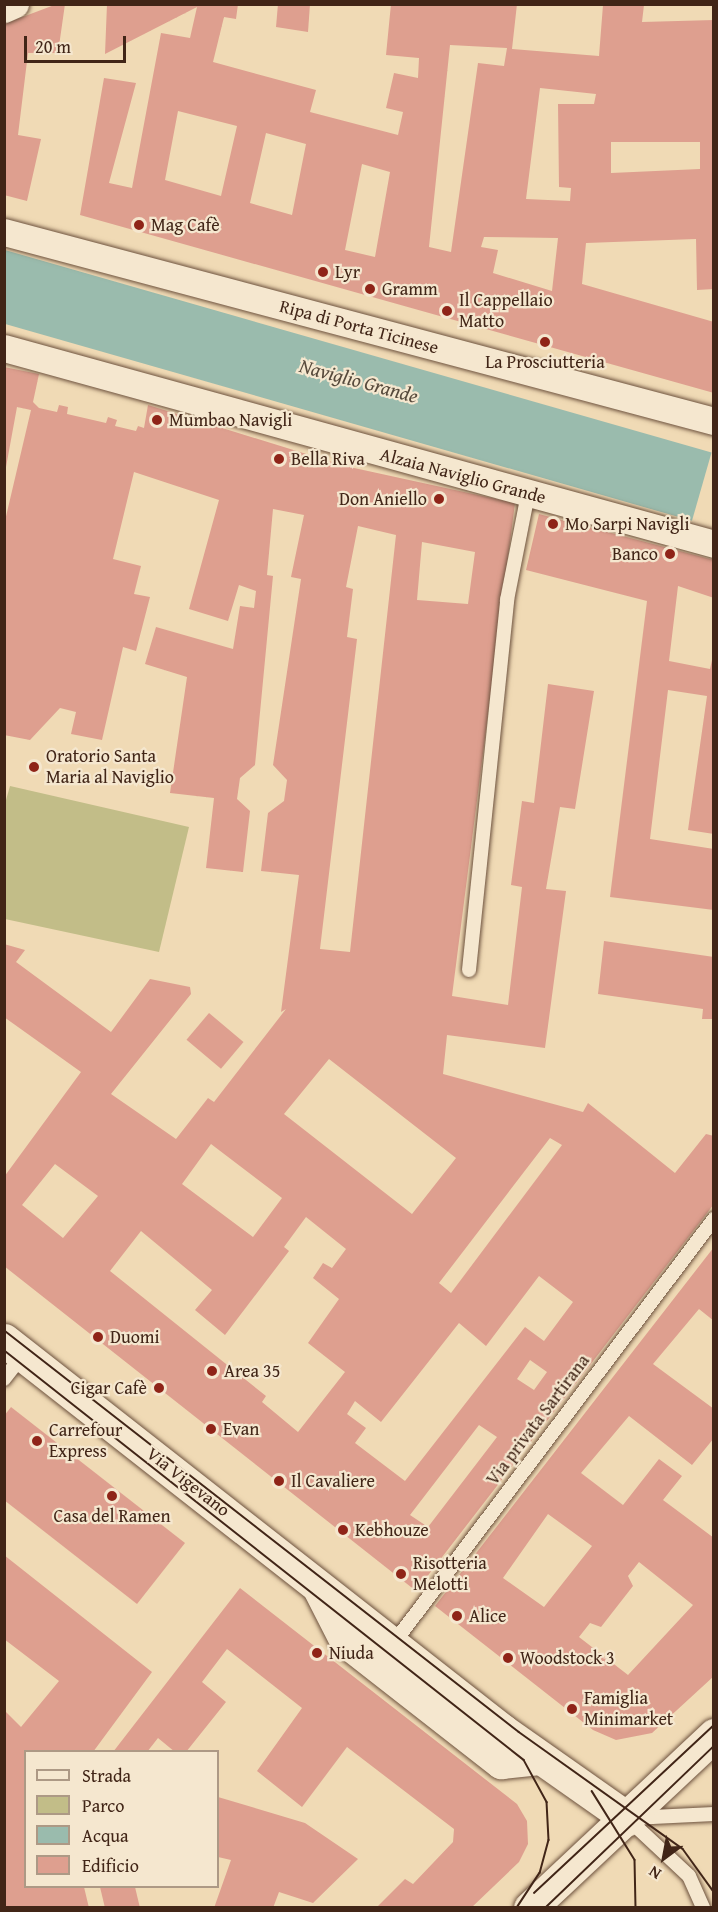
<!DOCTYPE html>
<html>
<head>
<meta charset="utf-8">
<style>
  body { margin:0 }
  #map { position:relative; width:718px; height:1912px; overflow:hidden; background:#f0dab5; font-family:"Gentium Book Plus",serif }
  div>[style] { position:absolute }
  .green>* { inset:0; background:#c2bd88 }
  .water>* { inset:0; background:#9abbad; transform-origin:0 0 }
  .building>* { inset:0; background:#de9f8f; transform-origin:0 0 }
  .roads { filter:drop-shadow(0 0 2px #6d523e) drop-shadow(0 0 2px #6d523e) }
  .lane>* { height:14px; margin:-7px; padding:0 7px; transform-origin:7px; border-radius:7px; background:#f5e7cf }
  .street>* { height:27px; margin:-13.5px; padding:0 13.5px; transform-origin:13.5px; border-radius:13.5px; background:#f5e7cf }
  .secondary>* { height:33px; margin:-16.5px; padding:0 16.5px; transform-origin:16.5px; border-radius:16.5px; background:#f5e7cf }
  .tram>* { height:1.5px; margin:-0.75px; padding:0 0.75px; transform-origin:0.75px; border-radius:0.75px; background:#412517 }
  .dots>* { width:16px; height:16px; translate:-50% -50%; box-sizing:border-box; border:3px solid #f5e7cf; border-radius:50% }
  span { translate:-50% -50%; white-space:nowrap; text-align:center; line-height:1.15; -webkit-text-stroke:4.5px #f5e7cf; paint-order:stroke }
  .poi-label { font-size:18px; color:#412517 }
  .left { translate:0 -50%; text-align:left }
  .right { translate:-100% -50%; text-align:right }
  .street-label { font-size:18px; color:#412517 }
  .water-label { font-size:20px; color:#574a3c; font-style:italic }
  .frame { position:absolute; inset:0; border:6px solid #412517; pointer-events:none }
  .legend { position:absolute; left:24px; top:1750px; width:195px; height:138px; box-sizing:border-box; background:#f5e7cf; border:2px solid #ad9985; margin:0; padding:8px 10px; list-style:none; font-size:18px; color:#412517 }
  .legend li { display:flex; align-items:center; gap:12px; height:30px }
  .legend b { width:30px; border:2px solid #ad9985 }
  .north { position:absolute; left:634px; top:1828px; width:60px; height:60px; -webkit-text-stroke:4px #f5e7cf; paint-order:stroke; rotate:212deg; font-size:16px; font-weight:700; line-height:24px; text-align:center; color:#412517 }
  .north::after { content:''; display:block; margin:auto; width:21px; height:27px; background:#412517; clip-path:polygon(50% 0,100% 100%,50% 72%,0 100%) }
  .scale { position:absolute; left:24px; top:36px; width:102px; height:27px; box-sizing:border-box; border:3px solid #412517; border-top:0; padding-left:8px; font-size:18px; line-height:21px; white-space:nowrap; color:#412517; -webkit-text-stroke:4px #f5e7cf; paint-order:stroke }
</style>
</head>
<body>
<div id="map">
  <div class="green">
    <i style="clip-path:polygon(10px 786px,189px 827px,159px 952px,5px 919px,4px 807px)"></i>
  </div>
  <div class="water">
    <i style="left:5px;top:250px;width:735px;height:71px;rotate:16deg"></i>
  </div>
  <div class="building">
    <i style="clip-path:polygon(57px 4px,65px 4px,58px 53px,28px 53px,18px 135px,41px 139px,27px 201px,4px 195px,4px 24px)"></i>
    <i style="clip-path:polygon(evenodd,107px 4px,238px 4px,236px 19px,224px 17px,213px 62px,316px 90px,310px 112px,398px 135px,403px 112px,386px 108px,394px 73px,418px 78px,419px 58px,386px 55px,391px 4px,517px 4px,512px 49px,599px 56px,603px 5px,644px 5px,642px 22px,714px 20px,714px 289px,697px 290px,696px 239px,586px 243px,582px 284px,714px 322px,714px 393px,80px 215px,104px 78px,136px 83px,109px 183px,132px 188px,161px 33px,190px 38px,197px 7px,105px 54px,107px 4px,450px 45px,507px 48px,504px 66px,478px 63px,451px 252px,429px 247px,450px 45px,107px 4px,540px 88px,596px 94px,594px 104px,558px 104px,559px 187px,571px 188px,570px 201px,526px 199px,540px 88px,107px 4px,178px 111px,237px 126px,221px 196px,165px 180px,178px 111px,107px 4px,266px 133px,306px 144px,292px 215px,250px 203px,266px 133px,107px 4px,611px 142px,700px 142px,700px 169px,611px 173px,611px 142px,107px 4px,362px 164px,390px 172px,375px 257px,345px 250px,362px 164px,107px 4px,484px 237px,558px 238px,552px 291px,493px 273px,498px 250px,481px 247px,484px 237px)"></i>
    <i style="clip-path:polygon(278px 4px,310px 4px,308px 32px,276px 27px)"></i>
    <i style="clip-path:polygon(evenodd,4px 367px,39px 374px,33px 402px,39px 408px,57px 412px,59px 405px,68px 407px,67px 414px,106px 423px,108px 417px,117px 420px,115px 426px,136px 431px,138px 426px,144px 428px,148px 405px,345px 466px,515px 503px,452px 996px,508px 1005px,522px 887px,511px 885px,522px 801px,534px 803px,548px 684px,594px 691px,575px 809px,560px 807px,546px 889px,566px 891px,545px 1048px,447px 1035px,443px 1074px,583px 1112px,588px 1103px,675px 1173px,706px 1134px,714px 1136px,714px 1204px,416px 1591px,4px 1266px,4px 1177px,81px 1072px,4px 1017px,4px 944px,25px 950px,16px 962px,111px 1032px,150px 979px,190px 987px,191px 994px,111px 1094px,176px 1139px,208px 1098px,214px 1102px,286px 1009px,281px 1012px,299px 875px,261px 871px,268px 813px,284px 801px,287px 780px,273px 765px,301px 579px,291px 577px,304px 515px,273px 509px,267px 575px,273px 576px,255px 765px,240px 778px,237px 799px,250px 811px,243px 872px,206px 868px,214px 798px,170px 793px,187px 677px,145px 664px,156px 627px,233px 649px,240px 606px,254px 608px,256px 591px,239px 585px,228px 621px,189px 609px,219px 500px,134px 472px,113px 559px,141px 566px,134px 594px,150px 597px,136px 651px,123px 647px,102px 740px,71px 734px,76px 712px,60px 708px,30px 740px,4px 735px,4px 525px,31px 410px,17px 407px,4px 478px,4px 367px,358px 526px,396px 535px,350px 952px,320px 949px,357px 639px,347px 637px,353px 589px,346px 587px,358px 526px,4px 367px,422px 542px,475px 552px,468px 604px,417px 600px,422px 542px,4px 367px,329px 1059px,456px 1158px,412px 1214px,284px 1114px,329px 1059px,4px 367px,550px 1138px,562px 1145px,451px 1293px,439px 1283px,550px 1138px,4px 367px,211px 1144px,282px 1198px,253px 1237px,182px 1184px,211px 1144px,4px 367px,55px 1164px,98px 1196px,63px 1238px,22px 1205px,55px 1164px,4px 367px,306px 1217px,346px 1249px,332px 1268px,323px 1263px,313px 1278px,339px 1299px,308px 1343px,345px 1372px,298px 1432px,262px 1402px,266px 1396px,110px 1271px,141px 1231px,212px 1290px,195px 1310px,225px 1335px,289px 1251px,284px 1247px,306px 1217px,4px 367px,539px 1276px,573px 1302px,544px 1341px,525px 1327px,405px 1481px,355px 1443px,366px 1428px,347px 1414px,355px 1401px,381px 1422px,459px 1323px,486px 1346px,539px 1276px,4px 367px,530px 1360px,547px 1372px,534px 1390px,517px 1379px,530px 1360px,4px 367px,479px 1425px,497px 1437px,428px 1527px,410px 1515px,479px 1425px)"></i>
    <i style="clip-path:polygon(539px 514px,714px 560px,714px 598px,678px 586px,669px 661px,710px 669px,714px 651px,714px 834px,688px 830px,707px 696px,668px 690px,650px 839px,714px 849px,714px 910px,610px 897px,647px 601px,526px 570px)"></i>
    <i style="clip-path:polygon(604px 941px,714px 957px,714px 1019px,702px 1019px,703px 1009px,598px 994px)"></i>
    <i style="left:209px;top:1013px;width:45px;height:35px;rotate:40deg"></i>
    <i style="clip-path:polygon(evenodd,714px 1247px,714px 1321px,699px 1309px,653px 1364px,714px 1409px,714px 1438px,692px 1465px,629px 1416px,581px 1473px,623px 1505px,659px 1459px,682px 1476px,663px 1500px,714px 1538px,714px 1676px,652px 1733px,616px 1740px,593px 1730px,435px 1606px,714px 1247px,548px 1514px,592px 1546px,544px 1607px,503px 1578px,548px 1514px,714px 1247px,639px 1562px,693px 1605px,628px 1675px,579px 1637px,590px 1623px,601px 1627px,633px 1586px,628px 1576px,639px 1562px)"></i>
    <i style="clip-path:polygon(11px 1407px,185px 1543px,137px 1604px,4px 1500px,4px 1416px)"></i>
    <i style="clip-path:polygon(4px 1555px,152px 1672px,93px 1752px,26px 1752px,26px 1887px,84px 1887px,89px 1908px,4px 1908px,4px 1710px,21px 1727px,59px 1681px,4px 1639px)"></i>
    <i style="clip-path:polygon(240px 1588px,517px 1804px,527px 1821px,528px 1844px,519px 1862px,471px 1908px,376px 1908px,405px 1879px,413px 1884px,453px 1842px,454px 1829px,347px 1747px,302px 1807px,257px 1771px,302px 1708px,227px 1649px,202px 1682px,226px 1702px,186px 1752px,175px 1752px,158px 1738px,147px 1752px,113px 1752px)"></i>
    <i style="clip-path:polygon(218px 1797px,305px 1823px,358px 1859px,313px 1903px,279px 1892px,273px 1908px,214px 1908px,231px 1860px,218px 1857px)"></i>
    <i style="clip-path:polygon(100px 1887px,135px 1887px,140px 1908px,105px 1908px)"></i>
  </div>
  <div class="roads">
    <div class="lane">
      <i style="left:469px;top:970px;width:372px;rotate:-84.1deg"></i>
      <i style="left:507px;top:600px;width:108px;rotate:-78.8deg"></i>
      <i style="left:4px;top:1379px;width:31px;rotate:-52deg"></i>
      <i style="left:393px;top:1644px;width:533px;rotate:-52.94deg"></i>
      <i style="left:632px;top:1818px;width:82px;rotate:-2.8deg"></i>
      <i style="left:628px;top:1819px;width:83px;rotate:43.1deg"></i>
      <i style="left:689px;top:1876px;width:35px;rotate:66deg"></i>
    </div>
    <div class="street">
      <i style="left:4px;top:9px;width:12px;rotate:-24deg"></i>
      <i style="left:4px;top:232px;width:735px;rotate:14.91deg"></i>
      <i style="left:4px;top:348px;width:737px;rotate:15.43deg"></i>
    </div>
    <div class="secondary">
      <i style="left:4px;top:1340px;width:634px;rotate:38.08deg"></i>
      <i style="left:503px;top:1731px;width:153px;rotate:35.1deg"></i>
      <i style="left:320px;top:1590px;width:57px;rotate:63deg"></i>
      <i style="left:346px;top:1641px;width:197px;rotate:38deg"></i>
      <i style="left:501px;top:1762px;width:38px;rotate:-6deg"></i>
      <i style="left:530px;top:1908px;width:253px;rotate:-43.2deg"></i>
    </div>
  </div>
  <div class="tram">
    <i style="left:4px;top:1330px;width:653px;rotate:37.97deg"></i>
    <i style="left:519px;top:1732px;width:201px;rotate:35.5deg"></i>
    <i style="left:683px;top:1849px;width:53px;rotate:54.2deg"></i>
    <i style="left:4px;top:1350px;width:662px;rotate:38.25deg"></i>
    <i style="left:524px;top:1760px;width:48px;rotate:61.3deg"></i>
    <i style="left:547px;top:1802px;width:38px;rotate:87deg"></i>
    <i style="left:549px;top:1840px;width:34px;rotate:105deg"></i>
    <i style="left:540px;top:1873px;width:42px;rotate:123.3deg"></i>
    <i style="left:592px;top:1791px;width:81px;rotate:58.1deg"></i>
    <i style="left:635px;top:1860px;width:48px;rotate:88.8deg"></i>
    <i style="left:534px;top:1893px;width:246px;rotate:-43deg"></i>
    <i style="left:545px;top:1908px;width:234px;rotate:-43.8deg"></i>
  </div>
  <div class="dots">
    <i style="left:139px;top:225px;background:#8f2418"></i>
    <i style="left:323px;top:272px;background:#8f2418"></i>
    <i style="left:370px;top:289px;background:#8f2418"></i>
    <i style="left:447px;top:311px;background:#8f2418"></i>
    <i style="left:545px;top:342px;background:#8f2418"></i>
    <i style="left:157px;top:420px;background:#8f2418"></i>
    <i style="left:279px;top:459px;background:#8f2418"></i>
    <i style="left:439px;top:499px;background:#8f2418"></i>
    <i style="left:553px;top:524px;background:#8f2418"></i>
    <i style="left:670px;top:554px;background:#8f2418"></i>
    <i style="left:34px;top:767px;background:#8f2418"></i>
    <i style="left:98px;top:1337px;background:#8f2418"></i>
    <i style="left:212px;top:1371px;background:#8f2418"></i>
    <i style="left:159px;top:1388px;background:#8f2418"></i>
    <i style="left:211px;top:1429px;background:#8f2418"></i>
    <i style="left:37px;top:1441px;background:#8f2418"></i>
    <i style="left:279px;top:1481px;background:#8f2418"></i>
    <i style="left:112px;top:1496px;background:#8f2418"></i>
    <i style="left:343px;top:1530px;background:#8f2418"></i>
    <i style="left:401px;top:1574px;background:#8f2418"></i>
    <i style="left:457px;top:1616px;background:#8f2418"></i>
    <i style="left:317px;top:1653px;background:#8f2418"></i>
    <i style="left:508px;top:1658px;background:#8f2418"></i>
    <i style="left:572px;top:1709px;background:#8f2418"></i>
  </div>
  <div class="poi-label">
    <span class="left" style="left:151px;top:225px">Mag Cafè</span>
    <span class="left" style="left:335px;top:272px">Lyr</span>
    <span class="left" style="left:382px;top:289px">Gramm</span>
    <span class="left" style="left:459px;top:311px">Il Cappellaio<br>Matto</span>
    <span style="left:545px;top:362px">La Prosciutteria</span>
    <span class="left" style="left:169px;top:420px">Mumbao Navigli</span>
    <span class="left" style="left:291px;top:459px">Bella Riva</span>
    <span class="right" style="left:427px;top:499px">Don Aniello</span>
    <span class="left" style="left:565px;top:524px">Mo Sarpi Navigli</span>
    <span class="right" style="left:658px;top:554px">Banco</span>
    <span class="left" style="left:46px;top:767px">Oratorio Santa<br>Maria al Naviglio</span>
    <span class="left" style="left:110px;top:1337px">Duomi</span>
    <span class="left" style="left:224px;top:1371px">Area 35</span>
    <span class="right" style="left:147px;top:1388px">Cigar Cafè</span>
    <span class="left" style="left:223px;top:1429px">Evan</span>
    <span class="left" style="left:49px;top:1441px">Carrefour<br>Express</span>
    <span class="left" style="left:291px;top:1481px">Il Cavaliere</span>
    <span style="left:112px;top:1516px">Casa del Ramen</span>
    <span class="left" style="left:355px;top:1530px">Kebhouze</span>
    <span class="left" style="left:413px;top:1574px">Risotteria<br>Melotti</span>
    <span class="left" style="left:469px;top:1616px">Alice</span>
    <span class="left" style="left:329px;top:1653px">Niuda</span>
    <span class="left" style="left:520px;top:1658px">Woodstock 3</span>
    <span class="left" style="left:584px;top:1709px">Famiglia<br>Minimarket</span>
  </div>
  <div class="street-label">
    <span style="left:359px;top:327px;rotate:15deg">Ripa di Porta Ticinese</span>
    <span style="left:463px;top:476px;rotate:15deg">Alzaia Naviglio Grande</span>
    <span style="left:538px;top:1420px;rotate:-53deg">Via privata Sartirana</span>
    <span style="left:188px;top:1482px;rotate:38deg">Via Vigevano</span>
  </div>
  <div class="water-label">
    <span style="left:359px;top:380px;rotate:15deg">Naviglio Grande</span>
  </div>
  <div class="frame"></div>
  <ul class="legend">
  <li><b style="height:8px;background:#f5e7cf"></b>Strada</li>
  <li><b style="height:16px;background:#c2bd88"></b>Parco</li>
  <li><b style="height:16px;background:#9abbad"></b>Acqua</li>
  <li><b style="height:16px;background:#de9f8f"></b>Edificio</li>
  </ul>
  <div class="north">N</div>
  <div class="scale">20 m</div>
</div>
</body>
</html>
